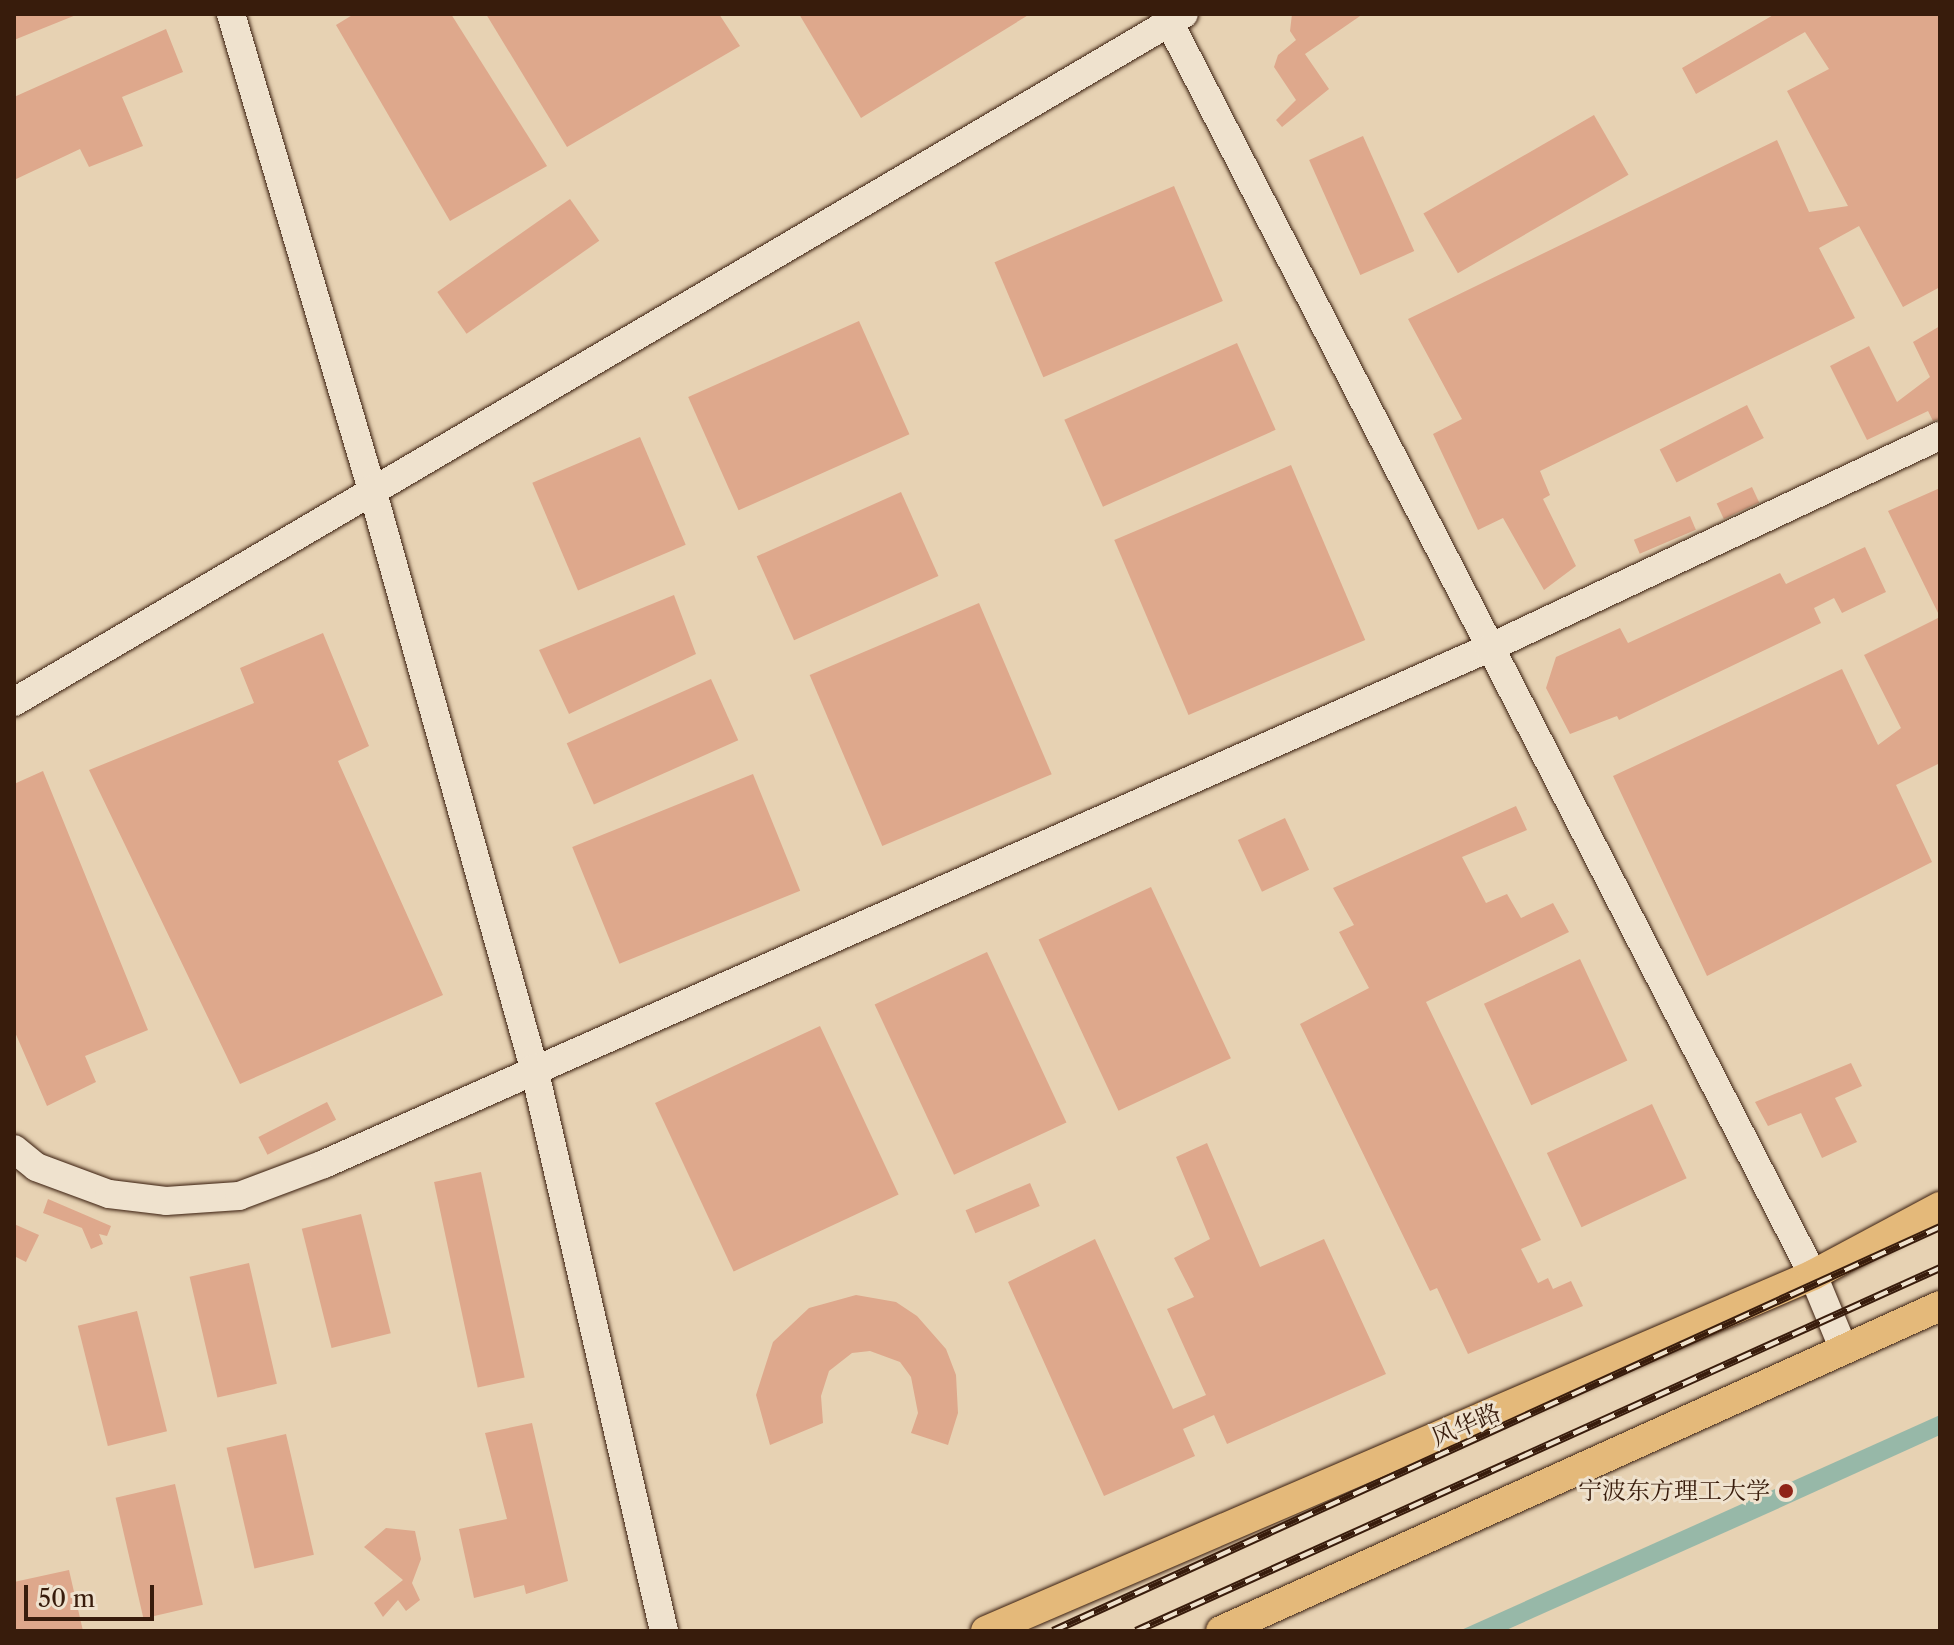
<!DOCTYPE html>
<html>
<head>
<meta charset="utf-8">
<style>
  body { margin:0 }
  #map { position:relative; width:1954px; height:1645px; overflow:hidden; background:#e7d2b3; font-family:"Libre Caslon Text","Noto Serif SC",serif }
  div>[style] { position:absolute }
  .water>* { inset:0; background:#97b8a8 }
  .building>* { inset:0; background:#dea88c; transform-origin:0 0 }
  .roads { filter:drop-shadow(0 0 2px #381c0c) drop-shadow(0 0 2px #381c0c) }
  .secondary>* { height:28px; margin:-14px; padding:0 14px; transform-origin:14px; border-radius:14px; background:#efe2ce }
  .primary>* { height:30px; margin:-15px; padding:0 15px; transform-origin:15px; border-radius:15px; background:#e4b97a }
  .rail>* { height:8px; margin-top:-4px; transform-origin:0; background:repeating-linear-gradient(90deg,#efe2ce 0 15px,#381c0c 0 30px); box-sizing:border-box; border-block:2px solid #381c0c }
  .dots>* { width:22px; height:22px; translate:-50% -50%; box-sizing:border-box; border:4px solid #efe2ce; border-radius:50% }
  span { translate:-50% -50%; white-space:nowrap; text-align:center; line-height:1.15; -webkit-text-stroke:6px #efe2ce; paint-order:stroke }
  .street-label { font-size:24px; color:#381c0c }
  .poi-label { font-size:24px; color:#381c0c }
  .right { translate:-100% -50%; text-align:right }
  .frame { position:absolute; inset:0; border:16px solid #381c0c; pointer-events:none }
  .scale { position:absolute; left:24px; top:1585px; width:130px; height:36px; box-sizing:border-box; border:4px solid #381c0c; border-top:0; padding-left:10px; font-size:24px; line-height:28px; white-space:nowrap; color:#381c0c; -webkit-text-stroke:6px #efe2ce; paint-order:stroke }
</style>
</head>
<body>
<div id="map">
  <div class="water">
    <i style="clip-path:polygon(1940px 1415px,1940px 1435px,1766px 1514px,1504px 1631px,1459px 1631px)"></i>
  </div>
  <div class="building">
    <i style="clip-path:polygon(14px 14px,76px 14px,76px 15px,14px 40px)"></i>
    <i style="clip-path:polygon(354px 14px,451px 14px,547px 166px,450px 221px,336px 25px)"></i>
    <i style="clip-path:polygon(486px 14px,719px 14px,740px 46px,567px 147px)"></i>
    <i style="clip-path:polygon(799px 14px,1030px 14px,861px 118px)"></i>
    <i style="clip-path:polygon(1292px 14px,1363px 14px,1305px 54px,1329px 89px,1282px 127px,1276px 120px,1296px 100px,1274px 67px,1278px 55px,1296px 40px,1290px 31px)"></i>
    <i style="clip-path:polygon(1775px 14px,1940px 14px,1940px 287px,1903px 307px,1859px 226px,1819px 248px,1855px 318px,1540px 471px,1550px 495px,1543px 499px,1576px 566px,1544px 590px,1503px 518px,1478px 530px,1433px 434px,1462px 419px,1408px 319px,1777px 140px,1809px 212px,1848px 206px,1787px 91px,1829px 69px,1805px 32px,1696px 94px,1682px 68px)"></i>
    <i style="clip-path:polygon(166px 29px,183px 72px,122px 97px,143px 146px,89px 167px,80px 149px,14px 180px,14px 97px)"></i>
    <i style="left:1594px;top:115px;width:69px;height:197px;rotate:60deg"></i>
    <i style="left:1363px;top:136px;width:126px;height:59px;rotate:66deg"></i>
    <i style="left:1174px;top:186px;width:125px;height:195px;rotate:67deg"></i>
    <i style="left:570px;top:199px;width:51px;height:162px;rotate:55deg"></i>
    <i style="left:859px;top:321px;width:124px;height:187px;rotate:66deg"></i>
    <i style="clip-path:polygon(1940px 326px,1940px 419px,1933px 421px,1928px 411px,1867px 440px,1830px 366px,1869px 346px,1897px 402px,1930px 377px,1913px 342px)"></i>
    <i style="left:1237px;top:343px;width:95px;height:189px;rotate:66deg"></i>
    <i style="left:1747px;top:405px;width:37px;height:98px;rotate:63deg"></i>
    <i style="left:640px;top:437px;width:117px;height:117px;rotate:67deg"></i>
    <i style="left:1291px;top:465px;width:190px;height:192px;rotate:67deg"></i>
    <i style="left:1752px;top:487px;width:17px;height:39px;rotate:65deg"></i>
    <i style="clip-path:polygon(1940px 488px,1940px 763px,1896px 785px,1932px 862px,1707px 976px,1613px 776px,1842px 669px,1878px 745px,1901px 728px,1864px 655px,1940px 617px,1888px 511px)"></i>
    <i style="left:901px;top:492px;width:92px;height:158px;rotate:66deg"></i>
    <i style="left:1690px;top:516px;width:15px;height:61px;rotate:67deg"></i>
    <i style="clip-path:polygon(1865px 547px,1886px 592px,1842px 613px,1834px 598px,1814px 608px,1821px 623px,1619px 720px,1617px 716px,1570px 734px,1546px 688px,1556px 657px,1620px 628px,1628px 643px,1780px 573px,1786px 584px)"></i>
    <i style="clip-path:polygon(674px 595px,696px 654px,569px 714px,539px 650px)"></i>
    <i style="left:979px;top:603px;width:186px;height:184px;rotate:67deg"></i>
    <i style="clip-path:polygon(323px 633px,369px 746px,338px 761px,443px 995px,240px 1084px,89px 770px,254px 703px,240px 668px)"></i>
    <i style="left:711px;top:679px;width:67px;height:158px;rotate:66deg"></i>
    <i style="clip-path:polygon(43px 771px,148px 1030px,85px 1056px,96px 1082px,47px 1106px,14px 1030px,14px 784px)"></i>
    <i style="left:753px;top:774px;width:126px;height:195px;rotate:68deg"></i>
    <i style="clip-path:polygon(1516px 806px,1527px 830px,1462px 857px,1486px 903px,1507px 894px,1521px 918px,1553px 903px,1569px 932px,1426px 1002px,1541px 1240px,1521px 1249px,1538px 1283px,1548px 1278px,1553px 1289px,1571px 1281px,1583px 1306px,1468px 1354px,1437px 1288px,1430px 1291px,1300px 1024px,1369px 988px,1339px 932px,1354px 925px,1333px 888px)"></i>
    <i style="left:1285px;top:818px;width:57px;height:52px;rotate:65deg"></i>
    <i style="left:1151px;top:887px;width:189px;height:124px;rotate:65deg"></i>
    <i style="left:987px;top:952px;width:188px;height:124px;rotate:65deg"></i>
    <i style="left:1580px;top:959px;width:112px;height:106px;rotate:65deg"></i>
    <i style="left:820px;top:1026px;width:186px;height:182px;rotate:65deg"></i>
    <i style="clip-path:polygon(1851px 1063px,1862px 1086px,1835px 1098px,1857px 1142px,1822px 1158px,1801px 1113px,1768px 1126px,1755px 1102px)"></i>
    <i style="left:327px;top:1102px;width:20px;height:77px;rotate:63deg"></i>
    <i style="left:1652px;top:1104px;width:82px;height:116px;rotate:65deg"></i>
    <i style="clip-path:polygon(1207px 1143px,1260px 1267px,1324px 1239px,1386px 1374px,1227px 1444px,1214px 1415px,1183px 1429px,1195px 1456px,1104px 1496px,1008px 1282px,1095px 1239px,1173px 1409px,1206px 1395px,1167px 1309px,1194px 1297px,1174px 1258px,1210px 1239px,1176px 1157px)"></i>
    <i style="left:481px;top:1172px;width:210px;height:48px;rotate:78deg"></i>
    <i style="left:1030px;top:1183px;width:25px;height:70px;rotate:67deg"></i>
    <i style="clip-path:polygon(48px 1199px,111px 1226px,107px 1236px,99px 1234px,103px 1244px,91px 1249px,82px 1228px,43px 1213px)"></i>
    <i style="left:361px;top:1214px;width:123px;height:61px;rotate:76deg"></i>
    <i style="clip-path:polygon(14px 1224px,39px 1235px,26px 1262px,14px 1256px)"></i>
    <i style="left:249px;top:1263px;width:124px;height:61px;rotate:77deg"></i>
    <i style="clip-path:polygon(856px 1295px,896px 1302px,917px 1316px,946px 1349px,956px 1375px,958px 1413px,948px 1445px,911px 1433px,918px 1413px,911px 1377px,900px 1362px,870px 1351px,852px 1353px,829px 1371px,821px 1396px,823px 1423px,770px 1445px,756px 1395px,773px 1342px,809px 1308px)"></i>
    <i style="left:137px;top:1311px;width:124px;height:61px;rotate:76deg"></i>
    <i style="clip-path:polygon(532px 1423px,568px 1581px,526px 1594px,524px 1585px,474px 1598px,459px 1529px,507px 1519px,485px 1433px)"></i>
    <i style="left:286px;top:1434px;width:124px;height:61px;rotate:77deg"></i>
    <i style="left:175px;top:1484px;width:124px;height:61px;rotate:77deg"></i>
    <i style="clip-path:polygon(386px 1528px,415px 1531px,421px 1559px,412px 1583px,420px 1600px,406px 1611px,398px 1600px,383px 1617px,374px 1603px,403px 1580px,364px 1547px)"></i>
    <i style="clip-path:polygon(69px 1570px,83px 1631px,14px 1631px,14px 1582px)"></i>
  </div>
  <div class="roads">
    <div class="secondary">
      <i style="left:231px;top:14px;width:495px;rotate:73.5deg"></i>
      <i style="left:372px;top:489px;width:601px;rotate:74.37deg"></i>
      <i style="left:534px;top:1068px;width:578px;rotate:77deg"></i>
      <i style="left:1165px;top:14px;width:1418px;rotate:62.8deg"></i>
      <i style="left:1813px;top:1275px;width:81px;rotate:67.5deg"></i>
      <i style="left:14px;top:702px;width:1357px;rotate:-30.46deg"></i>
      <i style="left:14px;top:1149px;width:28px;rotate:39deg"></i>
      <i style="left:36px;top:1167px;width:78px;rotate:20.3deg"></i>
      <i style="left:109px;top:1194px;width:57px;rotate:7deg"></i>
      <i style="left:166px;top:1201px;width:73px;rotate:-3.9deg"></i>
      <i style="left:239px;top:1196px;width:91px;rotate:-20.6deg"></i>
      <i style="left:324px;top:1164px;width:1274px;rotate:-23.89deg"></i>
      <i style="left:1489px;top:648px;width:498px;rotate:-25.2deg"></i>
    </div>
    <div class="primary">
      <i style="left:986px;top:1631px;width:900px;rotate:-23.29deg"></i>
      <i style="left:1813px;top:1275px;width:144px;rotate:-28.2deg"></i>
      <i style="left:1221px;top:1631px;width:789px;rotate:-24.32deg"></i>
    </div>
  </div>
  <div class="rail">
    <i style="left:1053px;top:1631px;width:975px;rotate:-24.49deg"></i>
    <i style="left:1136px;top:1631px;width:882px;rotate:-24.3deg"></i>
  </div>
  <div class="dots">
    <i style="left:1786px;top:1491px;background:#8f2418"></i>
  </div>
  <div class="street-label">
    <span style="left:1466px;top:1425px;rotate:-23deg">风华路</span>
  </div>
  <div class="poi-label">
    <span class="right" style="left:1770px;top:1491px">宁波东方理工大学</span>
  </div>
  <div class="frame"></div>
  <div class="scale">50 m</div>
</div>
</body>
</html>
